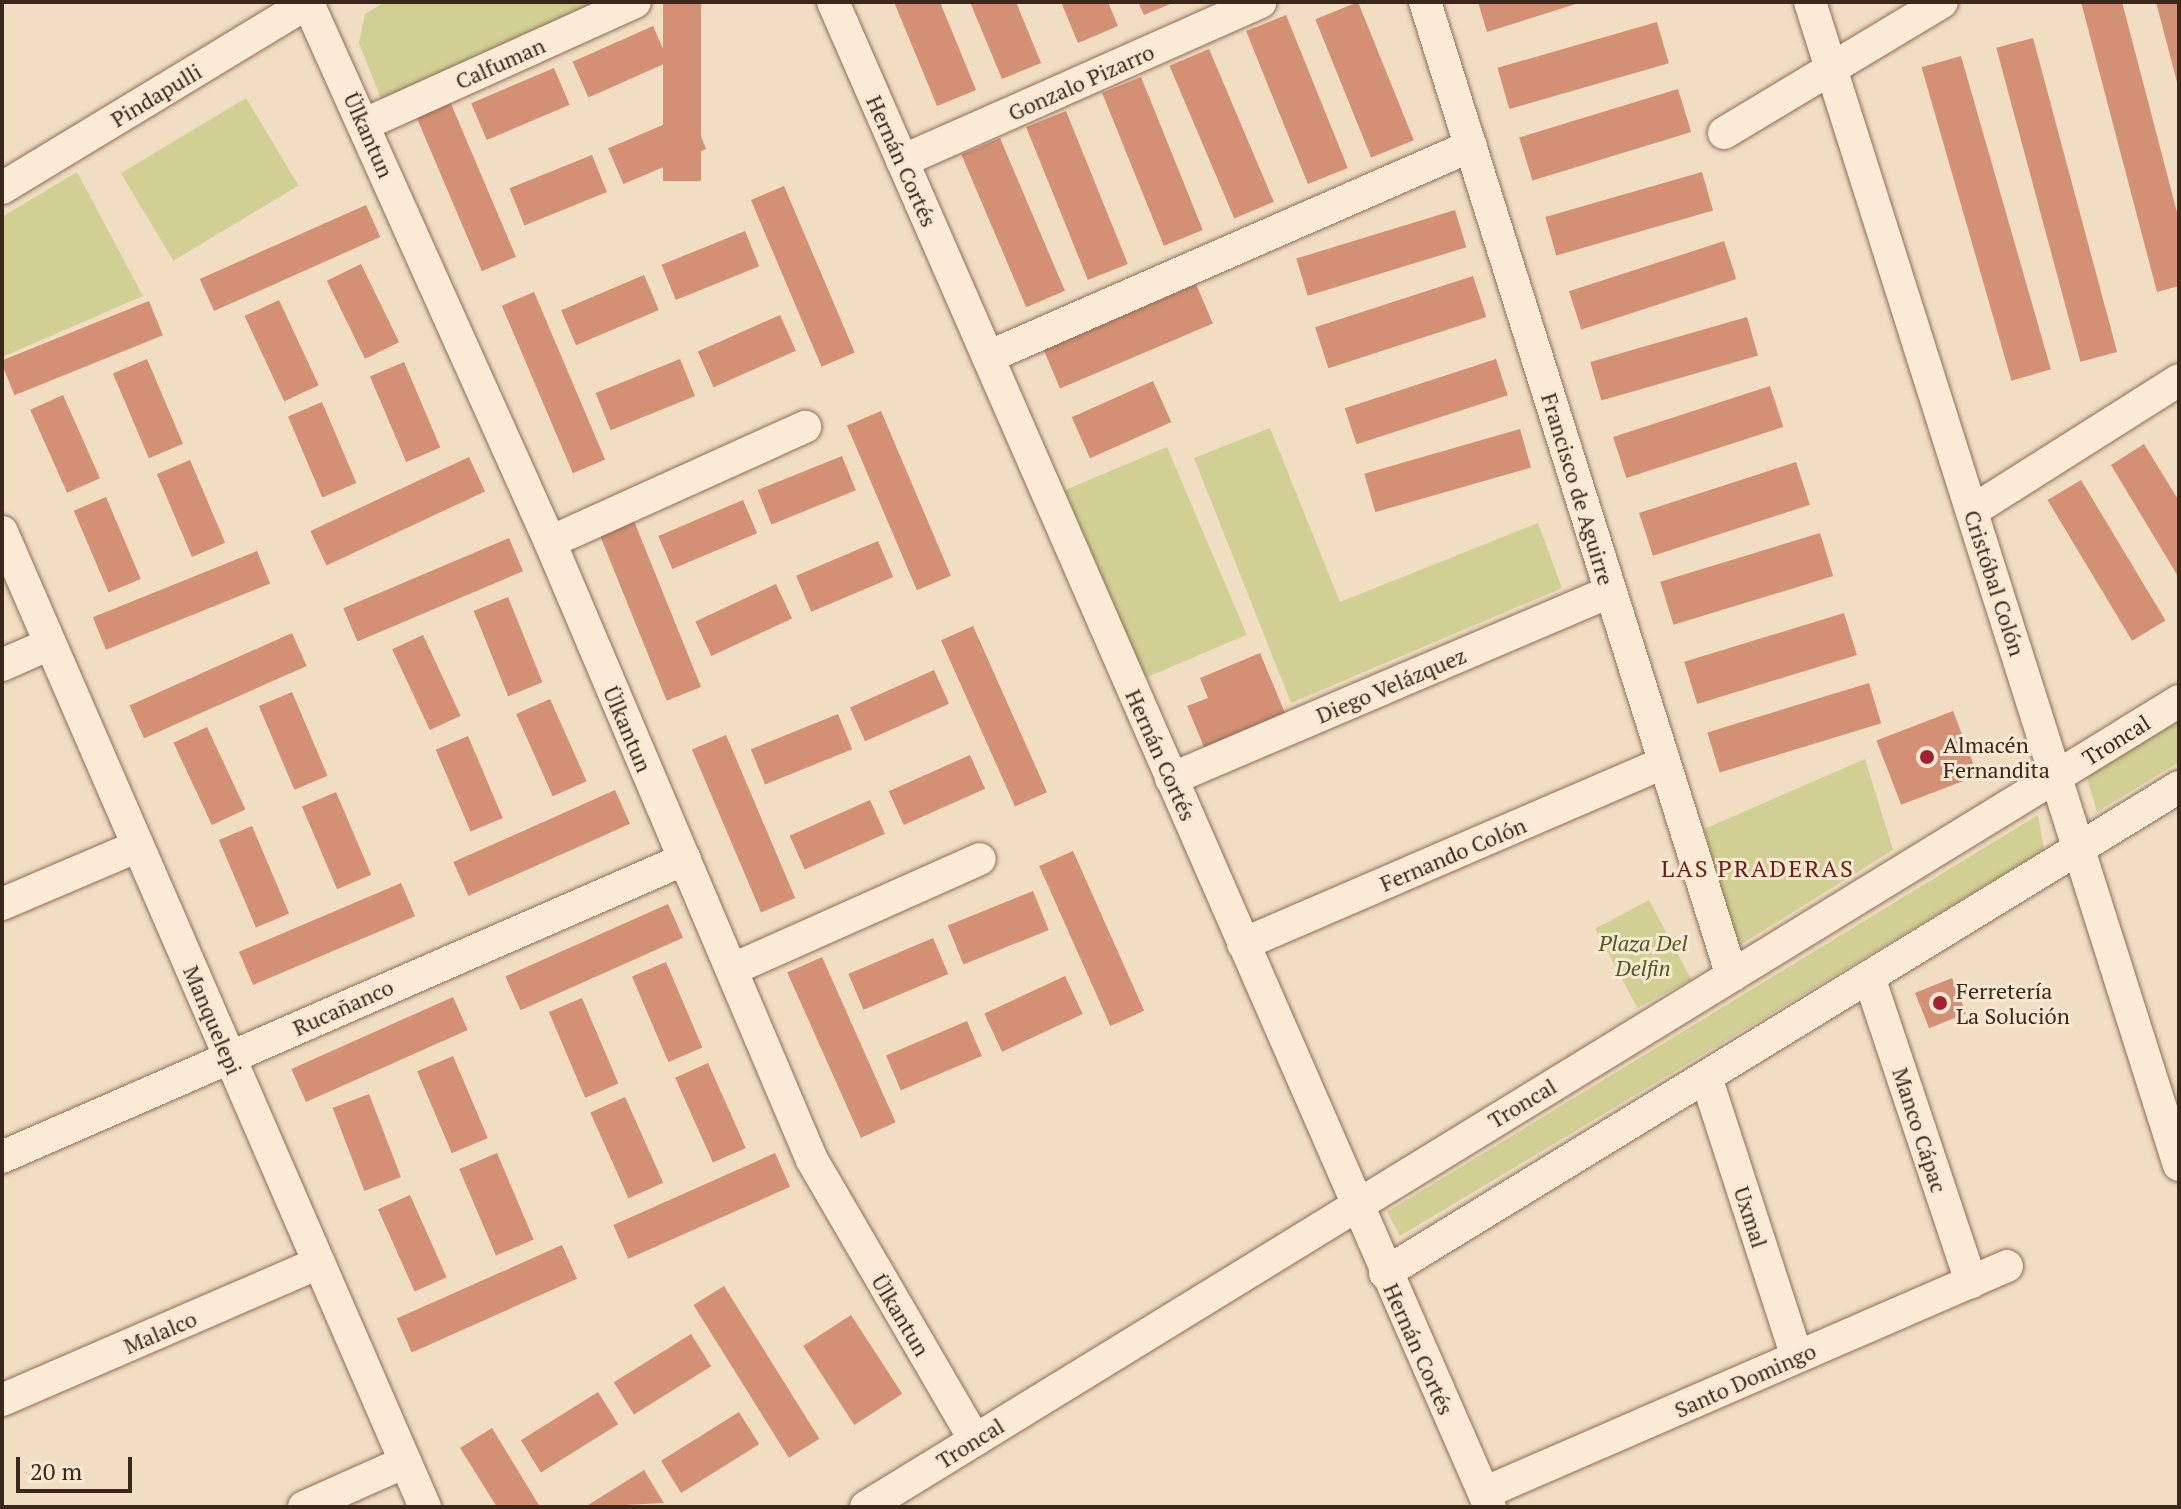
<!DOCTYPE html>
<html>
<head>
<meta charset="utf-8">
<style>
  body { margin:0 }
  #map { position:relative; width:2181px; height:1509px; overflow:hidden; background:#f1ddc2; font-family:"PT Serif",serif }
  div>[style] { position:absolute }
  .green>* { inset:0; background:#d0d094; transform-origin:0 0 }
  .building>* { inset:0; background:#d39074; transform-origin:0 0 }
  .roads { filter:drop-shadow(0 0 2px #8d6d57) drop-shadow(0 0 2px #8d6d57) }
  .street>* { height:32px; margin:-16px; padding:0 16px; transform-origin:16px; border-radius:16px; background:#fbebd6 }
  .dots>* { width:22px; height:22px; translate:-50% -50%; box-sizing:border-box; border:4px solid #f8e8d2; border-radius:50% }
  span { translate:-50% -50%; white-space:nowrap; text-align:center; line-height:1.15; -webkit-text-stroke:6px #f8e8d2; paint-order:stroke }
  .street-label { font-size:22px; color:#3b281d }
  .poi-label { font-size:22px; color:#3b281d }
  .left { translate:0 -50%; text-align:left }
  .park-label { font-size:22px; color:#525922; font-style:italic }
  .neighbourhood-label { font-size:24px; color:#6b1f19; letter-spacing:2px }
  .frame { position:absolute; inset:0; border:4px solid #3b281d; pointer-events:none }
  .scale { position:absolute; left:16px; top:1457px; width:116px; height:36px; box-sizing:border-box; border:4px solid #3b281d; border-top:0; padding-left:10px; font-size:24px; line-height:28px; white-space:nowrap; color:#3b281d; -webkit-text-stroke:6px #f8e8d2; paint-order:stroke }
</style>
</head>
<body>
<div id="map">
  <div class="green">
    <i style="clip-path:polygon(385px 2px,617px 2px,385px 109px,359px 43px,365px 14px)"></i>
    <i style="left:246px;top:98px;width:102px;height:146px;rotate:59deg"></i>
    <i style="clip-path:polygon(77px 172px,143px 296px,2px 357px,2px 217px)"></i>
    <i style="clip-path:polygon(1270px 428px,1340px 602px,1538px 523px,1562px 588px,1291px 703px,1194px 458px)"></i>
    <i style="left:1167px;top:447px;width:204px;height:111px;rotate:67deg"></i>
    <i style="clip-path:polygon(2179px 717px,2179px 762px,2097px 812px,2086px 774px)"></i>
    <i style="clip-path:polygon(1865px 759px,1893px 850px,1734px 949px,1704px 829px)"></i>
    <i style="clip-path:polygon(2038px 815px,2044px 850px,1400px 1236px,1387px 1212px)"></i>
    <i style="left:1649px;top:900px;width:90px;height:61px;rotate:62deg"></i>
  </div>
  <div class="building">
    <i style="left:663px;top:2px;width:38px;height:179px"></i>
    <i style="clip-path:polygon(894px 2px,940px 2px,976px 90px,937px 106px)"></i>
    <i style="clip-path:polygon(970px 2px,1016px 2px,1041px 63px,1002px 79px)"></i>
    <i style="clip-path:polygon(1061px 2px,1108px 2px,1118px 26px,1078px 43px)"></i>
    <i style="clip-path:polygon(1138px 2px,1175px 2px,1144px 15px)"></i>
    <i style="left:1358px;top:2px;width:149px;height:46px;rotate:68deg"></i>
    <i style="clip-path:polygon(1478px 2px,1579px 2px,1579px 3px,1487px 32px)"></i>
    <i style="clip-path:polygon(2081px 2px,2122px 2px,2179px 220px,2179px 286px,2157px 292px)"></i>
    <i style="clip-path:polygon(2156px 2px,2179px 2px,2179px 85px,2178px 86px)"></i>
    <i style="left:1286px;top:15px;width:165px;height:43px;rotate:68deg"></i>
    <i style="left:1657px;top:22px;width:43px;height:166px;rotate:74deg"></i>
    <i style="left:653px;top:26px;width:39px;height:88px;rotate:66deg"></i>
    <i style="left:2033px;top:38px;width:325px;height:38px;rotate:75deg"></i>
    <i style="left:1209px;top:49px;width:166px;height:43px;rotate:67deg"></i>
    <i style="left:1961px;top:56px;width:326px;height:41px;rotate:74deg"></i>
    <i style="left:554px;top:68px;width:40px;height:90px;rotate:67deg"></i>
    <i style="left:1141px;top:77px;width:165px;height:42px;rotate:68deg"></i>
    <i style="left:1678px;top:89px;width:45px;height:166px;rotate:73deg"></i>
    <i style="left:446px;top:92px;width:179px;height:37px;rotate:67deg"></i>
    <i style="left:1066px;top:111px;width:165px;height:43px;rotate:68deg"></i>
    <i style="left:691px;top:113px;width:39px;height:90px;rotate:67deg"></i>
    <i style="left:1000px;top:138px;width:166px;height:42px;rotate:67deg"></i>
    <i style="left:592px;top:155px;width:40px;height:89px;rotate:68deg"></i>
    <i style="left:1702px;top:172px;width:40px;height:163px;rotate:74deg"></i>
    <i style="left:784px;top:186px;width:181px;height:36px;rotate:67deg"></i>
    <i style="left:366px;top:205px;width:35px;height:182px;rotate:66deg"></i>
    <i style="left:1455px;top:210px;width:39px;height:166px;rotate:73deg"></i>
    <i style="left:745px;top:231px;width:38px;height:90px;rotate:68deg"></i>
    <i style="left:1724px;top:241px;width:40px;height:163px;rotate:72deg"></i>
    <i style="left:361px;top:264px;width:87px;height:38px;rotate:64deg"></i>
    <i style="left:644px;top:275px;width:38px;height:90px;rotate:67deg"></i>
    <i style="left:1473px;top:276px;width:43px;height:166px;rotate:72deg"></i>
    <i style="left:1196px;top:284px;width:43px;height:166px;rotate:67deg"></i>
    <i style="left:534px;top:292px;width:182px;height:35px;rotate:67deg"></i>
    <i style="left:279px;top:300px;width:94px;height:38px;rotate:65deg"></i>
    <i style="left:149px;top:301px;width:37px;height:160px;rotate:68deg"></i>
    <i style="left:780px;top:315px;width:39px;height:90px;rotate:66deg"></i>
    <i style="left:1747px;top:317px;width:40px;height:163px;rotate:74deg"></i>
    <i style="left:147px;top:359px;width:92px;height:37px;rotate:67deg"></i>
    <i style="left:680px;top:359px;width:40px;height:91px;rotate:68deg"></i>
    <i style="left:1496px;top:359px;width:38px;height:159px;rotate:72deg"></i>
    <i style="left:404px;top:362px;width:93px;height:37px;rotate:67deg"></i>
    <i style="left:1153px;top:381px;width:45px;height:89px;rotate:66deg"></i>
    <i style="left:1770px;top:386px;width:43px;height:165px;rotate:72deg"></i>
    <i style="left:63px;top:395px;width:91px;height:36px;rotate:66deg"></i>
    <i style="left:322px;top:402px;width:88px;height:37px;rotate:67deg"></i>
    <i style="left:881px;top:411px;width:179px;height:37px;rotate:67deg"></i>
    <i style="left:1520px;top:429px;width:40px;height:162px;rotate:74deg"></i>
    <i style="clip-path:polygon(2144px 444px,2179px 501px,2179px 578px,2111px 465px)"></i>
    <i style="left:842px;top:456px;width:37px;height:91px;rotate:68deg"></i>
    <i style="left:469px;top:457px;width:38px;height:175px;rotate:65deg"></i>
    <i style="left:190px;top:460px;width:90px;height:36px;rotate:67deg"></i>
    <i style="left:1796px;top:462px;width:45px;height:165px;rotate:72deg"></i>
    <i style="left:2081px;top:480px;width:164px;height:39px;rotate:59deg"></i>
    <i style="left:106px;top:497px;width:89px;height:35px;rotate:67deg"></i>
    <i style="left:743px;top:500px;width:36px;height:92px;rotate:67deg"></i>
    <i style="left:634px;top:521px;width:179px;height:37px;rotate:68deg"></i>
    <i style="left:1820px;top:533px;width:45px;height:167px;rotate:73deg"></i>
    <i style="left:509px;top:538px;width:36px;height:180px;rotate:67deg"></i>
    <i style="left:878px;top:541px;width:39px;height:89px;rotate:67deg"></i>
    <i style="left:257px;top:551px;width:35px;height:177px;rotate:68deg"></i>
    <i style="left:776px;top:584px;width:38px;height:89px;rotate:65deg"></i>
    <i style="left:508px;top:597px;width:92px;height:37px;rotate:68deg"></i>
    <i style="left:1844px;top:613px;width:44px;height:167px;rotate:73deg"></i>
    <i style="left:973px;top:626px;width:182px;height:35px;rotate:66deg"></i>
    <i style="left:292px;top:633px;width:36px;height:178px;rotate:66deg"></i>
    <i style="left:423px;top:635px;width:89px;height:34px;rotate:65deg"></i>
    <i style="clip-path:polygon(1260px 653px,1287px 718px,1206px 752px,1187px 706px,1208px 698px,1200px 678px)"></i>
    <i style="left:934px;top:670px;width:37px;height:92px;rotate:66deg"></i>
    <i style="left:1869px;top:683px;width:42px;height:169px;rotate:73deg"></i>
    <i style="left:292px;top:692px;width:91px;height:36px;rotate:67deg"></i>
    <i style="left:550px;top:699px;width:90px;height:37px;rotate:66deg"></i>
    <i style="left:1953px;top:711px;width:69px;height:82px;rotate:69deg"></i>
    <i style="left:838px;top:714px;width:38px;height:94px;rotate:68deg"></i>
    <i style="left:207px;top:727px;width:91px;height:37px;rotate:65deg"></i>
    <i style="left:726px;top:735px;width:177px;height:37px;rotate:67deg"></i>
    <i style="left:468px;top:736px;width:89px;height:35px;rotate:67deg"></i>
    <i style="left:970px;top:755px;width:37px;height:89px;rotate:66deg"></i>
    <i style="left:615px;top:790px;width:37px;height:177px;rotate:66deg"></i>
    <i style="left:336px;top:792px;width:90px;height:37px;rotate:67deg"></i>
    <i style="left:870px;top:800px;width:37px;height:88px;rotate:66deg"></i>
    <i style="left:252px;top:826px;width:95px;height:36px;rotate:67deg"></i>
    <i style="left:1073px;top:851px;width:175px;height:37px;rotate:66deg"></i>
    <i style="left:401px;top:883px;width:36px;height:176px;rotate:67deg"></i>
    <i style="left:1033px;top:891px;width:42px;height:92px;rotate:68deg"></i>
    <i style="left:668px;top:904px;width:37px;height:178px;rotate:66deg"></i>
    <i style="left:933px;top:938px;width:39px;height:92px;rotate:67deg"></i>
    <i style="left:822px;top:957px;width:181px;height:38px;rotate:66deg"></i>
    <i style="left:666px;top:962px;width:93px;height:37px;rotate:67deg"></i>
    <i style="left:1065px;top:976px;width:42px;height:89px;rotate:65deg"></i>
    <i style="left:1952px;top:978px;width:38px;height:40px;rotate:68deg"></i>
    <i style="left:453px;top:997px;width:36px;height:177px;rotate:66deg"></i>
    <i style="left:582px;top:998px;width:93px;height:36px;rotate:67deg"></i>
    <i style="left:967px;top:1021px;width:38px;height:88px;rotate:67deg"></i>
    <i style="left:453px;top:1056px;width:89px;height:39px;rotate:67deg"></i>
    <i style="left:708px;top:1063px;width:93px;height:36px;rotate:66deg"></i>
    <i style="left:369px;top:1094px;width:89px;height:39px;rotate:69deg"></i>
    <i style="left:625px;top:1097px;width:94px;height:38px;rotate:66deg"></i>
    <i style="left:497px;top:1153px;width:94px;height:41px;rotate:67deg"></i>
    <i style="left:775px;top:1153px;width:37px;height:177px;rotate:66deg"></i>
    <i style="left:410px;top:1195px;width:90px;height:35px;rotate:66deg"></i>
    <i style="left:562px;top:1245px;width:37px;height:181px;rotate:66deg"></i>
    <i style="left:724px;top:1286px;width:180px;height:36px;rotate:58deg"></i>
    <i style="left:851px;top:1315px;width:94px;height:57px;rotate:57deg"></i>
    <i style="left:691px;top:1334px;width:38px;height:91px;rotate:58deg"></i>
    <i style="left:598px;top:1392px;width:38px;height:91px;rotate:58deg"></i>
    <i style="left:739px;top:1412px;width:38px;height:92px;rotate:58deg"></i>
    <i style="clip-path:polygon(492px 1428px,540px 1507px,497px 1507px,460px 1448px)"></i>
    <i style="clip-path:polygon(644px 1470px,664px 1503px,585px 1507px)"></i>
  </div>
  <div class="roads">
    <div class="street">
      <i style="left:833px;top:2px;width:1642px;rotate:66.42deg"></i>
      <i style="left:1425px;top:2px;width:1021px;rotate:72.51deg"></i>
      <i style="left:1810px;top:2px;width:1220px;rotate:72.4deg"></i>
      <i style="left:308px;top:3px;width:591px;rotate:65.82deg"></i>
      <i style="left:550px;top:542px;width:671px;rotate:67.03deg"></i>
      <i style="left:812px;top:1160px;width:324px;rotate:59.8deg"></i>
      <i style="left:365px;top:124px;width:296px;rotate:-24.3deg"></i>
      <i style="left:1724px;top:133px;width:254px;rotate:-31deg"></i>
      <i style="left:902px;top:161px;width:392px;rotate:-23.9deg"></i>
      <i style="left:2px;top:188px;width:359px;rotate:-31.2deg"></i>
      <i style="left:988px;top:357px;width:527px;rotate:-23.6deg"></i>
      <i style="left:1972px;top:511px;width:245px;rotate:-32.3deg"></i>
      <i style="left:2px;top:532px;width:1063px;rotate:66.55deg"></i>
      <i style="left:550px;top:542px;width:280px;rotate:-24.3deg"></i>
      <i style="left:2px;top:665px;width:52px;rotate:-23.6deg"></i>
      <i style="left:1171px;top:779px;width:477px;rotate:-23.1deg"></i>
      <i style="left:2px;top:904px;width:148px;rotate:-23.1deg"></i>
      <i style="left:1243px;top:944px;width:458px;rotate:-23.3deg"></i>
      <i style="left:733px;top:969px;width:270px;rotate:-24deg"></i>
      <i style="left:1869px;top:977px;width:322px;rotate:71.5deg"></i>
      <i style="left:1706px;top:1077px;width:294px;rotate:72deg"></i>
      <i style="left:2px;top:1157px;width:745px;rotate:-23.57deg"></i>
      <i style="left:1385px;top:1273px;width:931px;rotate:-31.47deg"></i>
      <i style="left:2px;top:1400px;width:345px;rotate:-23.4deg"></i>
      <i style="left:1484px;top:1493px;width:570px;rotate:-23.46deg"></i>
      <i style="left:304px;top:1507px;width:111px;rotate:-24deg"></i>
      <i style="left:866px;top:1507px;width:1541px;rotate:-31.54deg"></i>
    </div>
  </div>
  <div class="dots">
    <i style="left:1927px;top:757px;background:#a12233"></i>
    <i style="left:1940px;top:1003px;background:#a12233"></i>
  </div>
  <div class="street-label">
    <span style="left:500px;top:63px;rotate:-24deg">Calfuman</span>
    <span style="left:1081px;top:82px;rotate:-24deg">Gonzalo Pizarro</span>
    <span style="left:156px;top:95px;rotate:-31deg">Pindapulli</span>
    <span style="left:369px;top:135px;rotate:66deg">Ülkantun</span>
    <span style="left:902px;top:161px;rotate:66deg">Hernán Cortés</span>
    <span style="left:1578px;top:489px;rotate:73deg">Francisco de Aguirre</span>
    <span style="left:1995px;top:583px;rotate:72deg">Cristóbal Colón</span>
    <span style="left:1391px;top:685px;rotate:-23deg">Diego Velázquez</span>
    <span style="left:628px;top:729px;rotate:67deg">Ülkantun</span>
    <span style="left:2116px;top:740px;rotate:-32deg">Troncal</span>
    <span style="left:1161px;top:755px;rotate:66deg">Hernán Cortés</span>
    <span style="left:1453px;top:854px;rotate:-23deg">Fernando Colón</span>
    <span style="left:343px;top:1007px;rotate:-24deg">Rucañanco</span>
    <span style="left:213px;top:1020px;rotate:67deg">Manquelepi</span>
    <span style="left:1522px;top:1103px;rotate:-31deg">Troncal</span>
    <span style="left:1920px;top:1130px;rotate:72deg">Manco Cápac</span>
    <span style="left:1751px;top:1217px;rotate:72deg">Uxmal</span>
    <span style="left:901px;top:1315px;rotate:59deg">Ülkantun</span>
    <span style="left:160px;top:1332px;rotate:-23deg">Malalco</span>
    <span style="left:1419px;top:1349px;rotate:66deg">Hernán Cortés</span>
    <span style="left:1745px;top:1380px;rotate:-24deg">Santo Domingo</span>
    <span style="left:970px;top:1443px;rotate:-32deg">Troncal</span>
  </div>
  <div class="poi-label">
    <span class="left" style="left:1943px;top:757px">Almacén<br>Fernandita</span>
    <span class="left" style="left:1956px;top:1003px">Ferretería<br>La Solución</span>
  </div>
  <div class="park-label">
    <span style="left:1643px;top:955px">Plaza Del<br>Delfin</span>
  </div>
  <div class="neighbourhood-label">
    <span style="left:1758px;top:869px">LAS PRADERAS</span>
  </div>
  <div class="frame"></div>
  <div class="scale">20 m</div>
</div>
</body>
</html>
